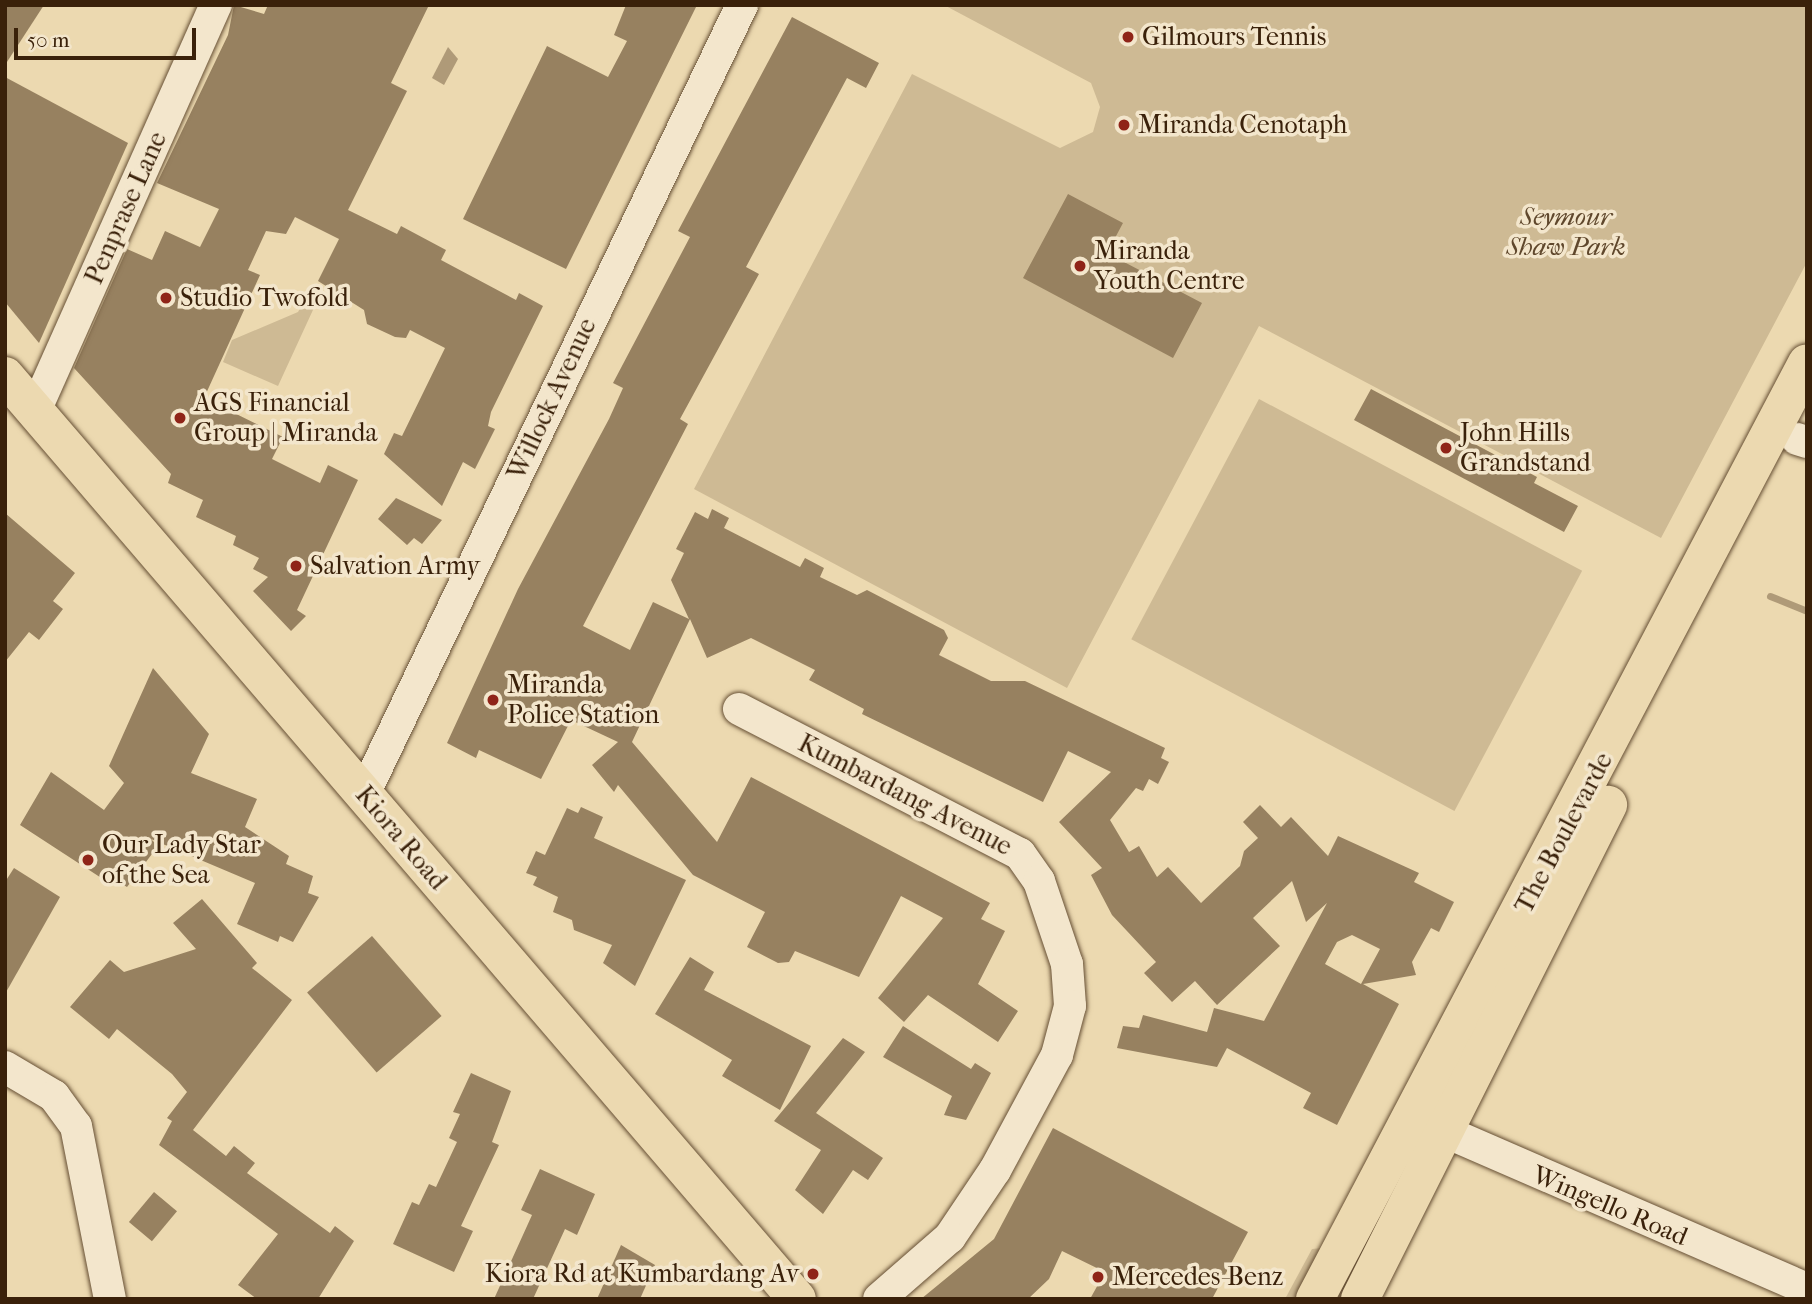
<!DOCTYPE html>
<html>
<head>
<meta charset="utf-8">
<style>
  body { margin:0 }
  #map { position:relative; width:1812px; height:1304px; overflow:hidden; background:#ecd9b0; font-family:"IM FELL French Canon",serif }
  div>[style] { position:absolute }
  .green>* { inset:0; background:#ceba94; transform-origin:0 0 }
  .water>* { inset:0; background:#af9a78 }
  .stream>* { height:7px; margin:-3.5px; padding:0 3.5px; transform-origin:3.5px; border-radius:3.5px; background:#af9a78 }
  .building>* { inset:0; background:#978160; transform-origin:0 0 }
  .roads { filter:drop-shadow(0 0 2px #664f34) drop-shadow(0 0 2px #664f34) }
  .minor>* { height:32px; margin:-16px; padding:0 16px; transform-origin:16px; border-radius:16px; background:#f3e6cc }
  .major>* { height:38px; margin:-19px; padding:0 19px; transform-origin:19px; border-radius:19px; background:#ecd9b0 }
  .dots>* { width:19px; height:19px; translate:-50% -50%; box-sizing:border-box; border:4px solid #f3e6cc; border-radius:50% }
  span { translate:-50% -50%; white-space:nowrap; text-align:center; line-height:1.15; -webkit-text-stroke:7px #f3e6cc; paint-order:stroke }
  .poi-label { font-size:26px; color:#3a210a }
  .left { translate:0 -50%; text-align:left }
  .right { translate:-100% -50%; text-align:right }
  .street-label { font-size:26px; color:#3a210a }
  .park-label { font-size:26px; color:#5f472c; font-style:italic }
  .frame { position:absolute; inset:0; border:7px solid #3a210a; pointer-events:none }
  .scale { position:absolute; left:14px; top:28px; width:182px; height:32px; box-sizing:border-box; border:4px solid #3a210a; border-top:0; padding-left:9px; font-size:21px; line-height:24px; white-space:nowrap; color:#3a210a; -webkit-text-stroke:5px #f3e6cc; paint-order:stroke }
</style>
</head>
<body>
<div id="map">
  <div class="green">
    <i style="clip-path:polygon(944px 5px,1807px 5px,1807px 262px,1661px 538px,1259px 326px,1067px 688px,694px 489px,912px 74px,1060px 148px,1093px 132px,1100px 107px,1091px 83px)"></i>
    <i style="clip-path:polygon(308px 294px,318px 299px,278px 386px,223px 362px,232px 340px,298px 312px)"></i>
    <i style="left:1259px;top:399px;width:366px;height:272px;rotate:28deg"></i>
    <i style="clip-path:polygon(1323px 1248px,1301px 1299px,1285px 1299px,1312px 1249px)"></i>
  </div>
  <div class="water">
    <i style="clip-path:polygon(448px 47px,458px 59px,444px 85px,432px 78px)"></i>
  </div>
  <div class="stream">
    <i style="left:1770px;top:596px;width:40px;rotate:22deg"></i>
  </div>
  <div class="building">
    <i style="clip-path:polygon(5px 5px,44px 5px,5px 65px)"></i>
    <i style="clip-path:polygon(234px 5px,264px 14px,268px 5px,429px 5px,391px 83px,407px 91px,348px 210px,397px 234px,401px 226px,446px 250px,441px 260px,516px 300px,519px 293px,543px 306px,491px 412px,488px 426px,495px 429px,475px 469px,463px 462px,442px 506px,384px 454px,394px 433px,402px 436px,445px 348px,410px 330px,406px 338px,395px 337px,367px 324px,364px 310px,318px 281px,339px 239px,295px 217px,286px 234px,266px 231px,248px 270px,260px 275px,204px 398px,283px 437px,272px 459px,320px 483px,328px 465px,358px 480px,297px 610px,306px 616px,291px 631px,253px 591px,268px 577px,253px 569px,259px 558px,233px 545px,236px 536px,196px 517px,203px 500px,168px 483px,171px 474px,74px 368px,127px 249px,152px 260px,165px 231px,200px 247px,219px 209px,157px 183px,228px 35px)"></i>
    <i style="clip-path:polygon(626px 5px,697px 5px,566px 269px,463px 219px,547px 46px,608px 77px,627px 41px,614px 35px)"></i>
    <i style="clip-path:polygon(evenodd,792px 17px,879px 63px,866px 88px,847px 78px,746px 267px,759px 274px,680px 419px,688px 424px,583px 626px,630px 650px,653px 602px,689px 619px,671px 580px,684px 553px,676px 549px,695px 512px,708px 519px,712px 509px,729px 518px,724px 528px,800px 567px,805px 558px,824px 568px,820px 577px,857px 595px,867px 590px,944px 630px,948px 638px,939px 655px,991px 681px,1025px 681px,1165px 748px,1161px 758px,1169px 762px,1158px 784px,1149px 779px,1143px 791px,1136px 788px,1110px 820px,1129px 852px,1139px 846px,1157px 877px,1168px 867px,1201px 903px,1240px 866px,1244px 851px,1258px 838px,1243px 822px,1260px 805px,1281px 827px,1291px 817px,1328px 856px,1338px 836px,1419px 873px,1414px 882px,1454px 902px,1439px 932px,1431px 928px,1412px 962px,1416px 975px,1363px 984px,1399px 1004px,1337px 1125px,1303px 1108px,1311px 1093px,1227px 1048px,1217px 1067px,1117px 1048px,1123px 1026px,1139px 1028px,1143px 1015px,1207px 1032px,1214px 1008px,1264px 1021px,1327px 903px,1306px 922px,1292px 881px,1253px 918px,1280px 946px,1217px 1005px,1195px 981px,1172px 1002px,1144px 973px,1156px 962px,1112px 915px,1091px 875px,1102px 868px,1059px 822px,1111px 772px,1068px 751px,1043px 802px,862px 714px,864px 709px,809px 680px,815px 670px,751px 638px,707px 658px,690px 619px,632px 742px,717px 842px,751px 777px,990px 903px,981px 919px,1005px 931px,978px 984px,1018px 1011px,998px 1042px,928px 995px,904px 1022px,878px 998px,943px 918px,901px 896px,859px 977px,795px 951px,789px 962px,778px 963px,747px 947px,765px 912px,693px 875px,618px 785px,614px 792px,592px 765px,618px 742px,571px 720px,541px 779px,479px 750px,476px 758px,447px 743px,518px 589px,609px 419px,623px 388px,613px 383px,690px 237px,678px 231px,792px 17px,1352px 935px,1380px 949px,1361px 984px,1325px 964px,1337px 942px,1352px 935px)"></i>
    <i style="clip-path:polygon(5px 77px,128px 143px,39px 343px,5px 302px)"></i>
    <i style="clip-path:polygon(1068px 194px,1123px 223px,1107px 253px,1202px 303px,1173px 358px,1023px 278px)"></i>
    <i style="clip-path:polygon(1371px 389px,1537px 477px,1534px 483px,1578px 506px,1564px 532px,1354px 420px)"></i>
    <i style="clip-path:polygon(396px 498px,442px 520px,422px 544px,414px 538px,407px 545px,378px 519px)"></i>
    <i style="clip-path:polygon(5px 513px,75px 573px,53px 601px,63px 609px,39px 640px,29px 632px,5px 662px)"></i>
    <i style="clip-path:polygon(153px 668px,209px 734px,191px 773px,257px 799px,245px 827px,289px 856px,286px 864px,313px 876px,308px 893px,319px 897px,293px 942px,280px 936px,278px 942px,237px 924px,255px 883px,151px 839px,158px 846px,127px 887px,112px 878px,109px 883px,20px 825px,51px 772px,104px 810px,124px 783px,109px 766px)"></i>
    <i style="clip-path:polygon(581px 807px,603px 817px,594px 838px,686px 880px,635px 986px,603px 963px,612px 945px,574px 930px,572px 920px,553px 912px,558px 897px,533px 885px,537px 877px,526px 873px,536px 851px,545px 855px,567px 808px,578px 813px)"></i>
    <i style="clip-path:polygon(14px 868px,60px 897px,5px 994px,5px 882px)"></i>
    <i style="clip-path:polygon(202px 899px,257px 963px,252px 968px,292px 1000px,193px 1130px,226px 1156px,234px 1146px,255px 1163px,247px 1173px,330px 1233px,335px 1226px,354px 1241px,318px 1299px,257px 1299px,238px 1285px,278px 1234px,159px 1145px,172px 1121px,167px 1118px,187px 1092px,172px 1074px,117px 1029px,109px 1039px,70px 1007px,110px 960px,124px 972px,196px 949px,173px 923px)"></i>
    <i style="left:372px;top:936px;width:106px;height:86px;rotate:49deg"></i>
    <i style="clip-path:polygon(690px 957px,714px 972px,704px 990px,811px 1046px,780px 1110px,722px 1076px,732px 1060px,655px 1014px)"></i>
    <i style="clip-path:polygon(903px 1026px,971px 1069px,975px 1063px,991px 1073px,966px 1120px,944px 1115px,952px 1096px,883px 1057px)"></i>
    <i style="clip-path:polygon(843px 1038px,865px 1052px,816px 1113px,883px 1158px,868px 1180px,853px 1170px,823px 1214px,795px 1190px,821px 1150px,774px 1121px)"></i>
    <i style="clip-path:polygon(471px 1073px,511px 1091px,492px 1142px,499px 1145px,461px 1226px,473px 1231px,454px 1272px,393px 1244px,412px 1202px,419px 1205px,429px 1184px,436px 1187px,457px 1142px,449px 1138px,460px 1114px,453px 1112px)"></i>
    <i style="clip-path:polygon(1053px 1128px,1248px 1232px,1212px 1299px,1090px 1299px,1105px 1272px,1062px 1251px,1049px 1279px,1028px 1299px,921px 1299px,994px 1239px)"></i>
    <i style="clip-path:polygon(540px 1169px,595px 1194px,577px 1235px,565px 1229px,533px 1299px,494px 1299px,532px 1215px,521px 1210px)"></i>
    <i style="left:154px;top:1192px;width:30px;height:39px;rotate:40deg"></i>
    <i style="clip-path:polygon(621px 1245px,655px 1265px,640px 1299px,597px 1299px)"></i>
  </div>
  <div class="roads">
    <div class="minor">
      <i style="left:35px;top:411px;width:445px;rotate:-66deg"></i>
      <i style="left:1797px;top:439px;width:10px;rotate:17deg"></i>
      <i style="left:739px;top:709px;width:316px;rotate:27.3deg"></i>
      <i style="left:1020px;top:854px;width:33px;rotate:55deg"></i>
      <i style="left:1039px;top:881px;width:88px;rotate:71.4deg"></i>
      <i style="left:1067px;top:964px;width:42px;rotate:85.9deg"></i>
      <i style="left:1070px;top:1006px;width:51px;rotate:104.9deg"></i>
      <i style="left:1057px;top:1055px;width:131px;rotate:118.3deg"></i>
      <i style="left:995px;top:1170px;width:81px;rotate:123.9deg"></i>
      <i style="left:950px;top:1237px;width:94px;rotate:138.9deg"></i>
      <i style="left:364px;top:794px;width:875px;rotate:-64.4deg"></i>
      <i style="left:5px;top:1067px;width:57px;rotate:30.6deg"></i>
      <i style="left:54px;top:1096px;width:37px;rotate:54deg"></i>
      <i style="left:76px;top:1126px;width:176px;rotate:78.9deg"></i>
      <i style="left:1423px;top:1122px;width:419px;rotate:23.5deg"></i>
    </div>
    <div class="major">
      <i style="left:5px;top:376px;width:1216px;rotate:49.37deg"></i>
      <i style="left:1315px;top:1299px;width:1057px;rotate:-62.27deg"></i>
      <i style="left:1360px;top:1299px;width:553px;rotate:-63.34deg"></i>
    </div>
  </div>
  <div class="dots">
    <i style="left:1128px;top:37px;background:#8f2418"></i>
    <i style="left:1124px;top:125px;background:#8f2418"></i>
    <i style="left:1080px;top:266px;background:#8f2418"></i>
    <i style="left:166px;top:298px;background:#8f2418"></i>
    <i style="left:180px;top:418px;background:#8f2418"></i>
    <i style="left:1446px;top:448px;background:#8f2418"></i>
    <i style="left:296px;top:566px;background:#8f2418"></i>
    <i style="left:493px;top:700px;background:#8f2418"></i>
    <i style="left:88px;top:860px;background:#8f2418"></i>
    <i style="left:813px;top:1274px;background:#8f2418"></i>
    <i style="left:1098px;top:1277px;background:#8f2418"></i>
  </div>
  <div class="poi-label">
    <span class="left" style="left:1142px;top:37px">Gilmours Tennis</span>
    <span class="left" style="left:1138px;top:125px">Miranda Cenotaph</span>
    <span class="left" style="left:1094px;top:266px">Miranda<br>Youth Centre</span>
    <span class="left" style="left:180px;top:298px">Studio Twofold</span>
    <span class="left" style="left:194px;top:418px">AGS Financial<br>Group | Miranda</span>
    <span class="left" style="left:1460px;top:448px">John Hills<br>Grandstand</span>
    <span class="left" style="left:310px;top:566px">Salvation Army</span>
    <span class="left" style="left:507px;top:700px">Miranda<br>Police Station</span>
    <span class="left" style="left:102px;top:860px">Our Lady Star<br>of the Sea</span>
    <span class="right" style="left:799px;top:1274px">Kiora Rd at Kumbardang Av</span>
    <span class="left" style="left:1112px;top:1277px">Mercedes-Benz</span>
  </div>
  <div class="street-label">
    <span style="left:126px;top:208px;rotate:-66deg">Penprase Lane</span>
    <span style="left:552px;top:399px;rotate:-65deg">Willock Avenue</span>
    <span style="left:905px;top:795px;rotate:27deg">Kumbardang Avenue</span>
    <span style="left:1564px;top:833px;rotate:-62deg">The Boulevarde</span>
    <span style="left:401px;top:838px;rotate:50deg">Kiora Road</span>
    <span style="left:1610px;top:1206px;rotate:23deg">Wingello Road</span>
  </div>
  <div class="park-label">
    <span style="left:1566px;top:232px">Seymour<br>Shaw Park</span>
  </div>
  <div class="frame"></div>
  <div class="scale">50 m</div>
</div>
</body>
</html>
